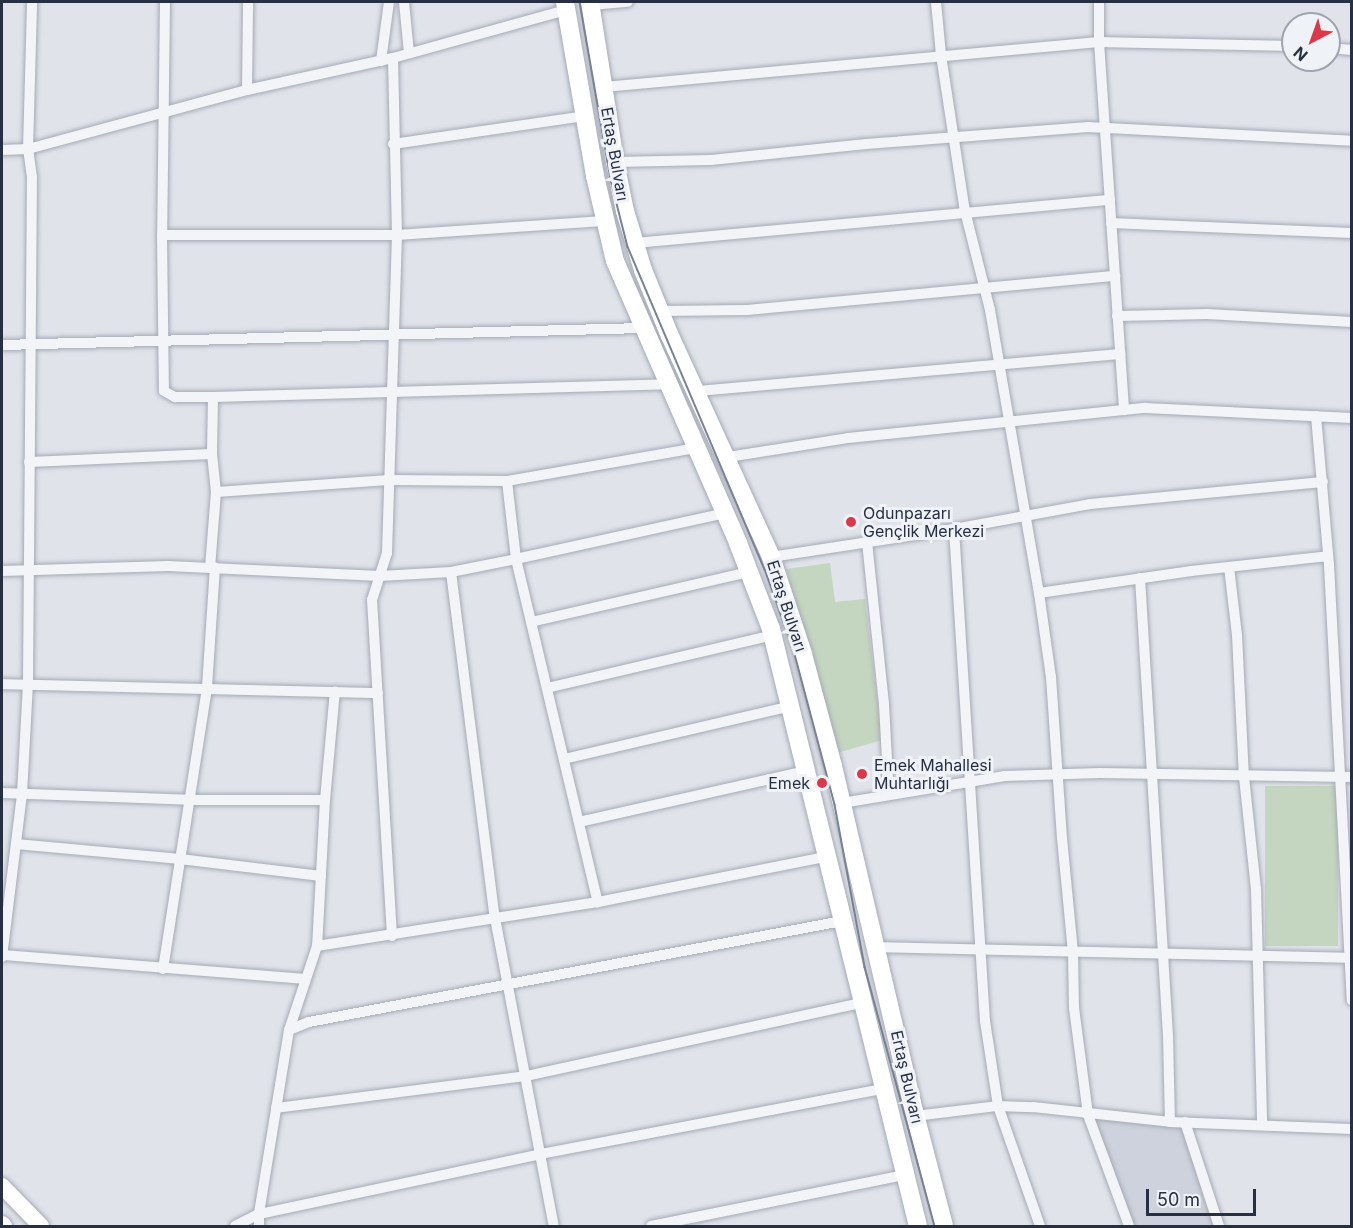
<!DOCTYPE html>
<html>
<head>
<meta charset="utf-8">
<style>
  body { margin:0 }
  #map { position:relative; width:1353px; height:1228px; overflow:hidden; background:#e0e3ea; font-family:Inter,sans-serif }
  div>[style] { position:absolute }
  .built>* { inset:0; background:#cdd2dc }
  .green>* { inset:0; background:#c4d5c0; transform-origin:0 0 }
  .roads { filter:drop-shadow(0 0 2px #a5aab5) drop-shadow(0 0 2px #a5aab5) }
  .street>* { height:10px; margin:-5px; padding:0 5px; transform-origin:5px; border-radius:5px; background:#f3f4f8 }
  .secondary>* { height:16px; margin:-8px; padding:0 8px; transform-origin:8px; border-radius:8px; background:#fff }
  .primary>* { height:18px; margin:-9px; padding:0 9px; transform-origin:9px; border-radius:9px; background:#fff }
  .tram>* { height:1.5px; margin:-0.75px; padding:0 0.75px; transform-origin:0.75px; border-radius:0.75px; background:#788195 }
  .dots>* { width:16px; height:16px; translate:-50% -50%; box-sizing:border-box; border:3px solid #eff2f7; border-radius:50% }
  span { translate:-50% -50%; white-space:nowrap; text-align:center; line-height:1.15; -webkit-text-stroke:6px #eff2f7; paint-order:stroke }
  .street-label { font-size:16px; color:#273043 }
  .poi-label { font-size:16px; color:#273043 }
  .left { translate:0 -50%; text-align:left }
  .right { translate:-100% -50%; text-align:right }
  .frame { position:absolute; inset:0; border:3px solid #273043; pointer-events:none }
  .north { position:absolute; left:1281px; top:12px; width:60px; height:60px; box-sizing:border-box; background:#eff2f7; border:2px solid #9fa4af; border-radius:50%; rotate:221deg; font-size:16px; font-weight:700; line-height:24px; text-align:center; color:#273043 }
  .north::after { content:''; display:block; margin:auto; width:21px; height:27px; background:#db3949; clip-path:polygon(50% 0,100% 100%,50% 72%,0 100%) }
  .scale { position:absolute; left:1146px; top:1189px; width:110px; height:27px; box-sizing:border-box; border:3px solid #273043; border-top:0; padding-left:8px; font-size:18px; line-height:21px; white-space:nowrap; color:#273043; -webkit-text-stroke:4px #eff2f7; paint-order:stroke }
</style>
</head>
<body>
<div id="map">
  <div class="built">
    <i style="clip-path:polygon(1088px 1115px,1185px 1122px,1223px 1226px,1129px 1226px)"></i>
  </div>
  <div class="green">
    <i style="clip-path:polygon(830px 563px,835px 602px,865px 599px,882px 740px,837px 753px,786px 569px)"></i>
    <i style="left:1265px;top:786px;width:73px;height:160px"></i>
  </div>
  <div class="roads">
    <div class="street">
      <i style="left:165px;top:2px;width:233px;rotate:90.7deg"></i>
      <i style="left:162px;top:235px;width:156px;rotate:89.3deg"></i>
      <i style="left:164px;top:391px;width:13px;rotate:29deg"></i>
      <i style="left:175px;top:397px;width:38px"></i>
      <i style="left:213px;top:397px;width:455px;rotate:-1.6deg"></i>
      <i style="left:404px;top:2px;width:51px;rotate:84.4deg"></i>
      <i style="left:936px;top:2px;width:53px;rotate:84.6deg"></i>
      <i style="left:941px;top:55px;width:158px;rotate:81.3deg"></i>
      <i style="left:965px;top:211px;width:102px;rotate:75.8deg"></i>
      <i style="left:990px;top:310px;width:287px;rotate:80.2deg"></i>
      <i style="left:1039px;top:593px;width:154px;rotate:-8.2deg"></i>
      <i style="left:1191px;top:571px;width:138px;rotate:-6.2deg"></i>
      <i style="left:1099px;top:2px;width:40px;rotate:90deg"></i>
      <i style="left:1099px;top:42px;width:369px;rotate:86.1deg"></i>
      <i style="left:591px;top:5px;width:37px;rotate:-5deg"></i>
      <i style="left:1329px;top:48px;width:23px;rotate:5deg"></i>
      <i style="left:381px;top:61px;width:60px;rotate:-82.3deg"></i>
      <i style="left:604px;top:87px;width:497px;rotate:-5.2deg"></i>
      <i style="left:1099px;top:42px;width:194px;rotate:1.2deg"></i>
      <i style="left:247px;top:90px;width:149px;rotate:-12.4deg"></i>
      <i style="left:393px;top:58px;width:180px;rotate:-15.5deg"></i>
      <i style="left:393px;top:144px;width:195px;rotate:-8.3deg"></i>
      <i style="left:2px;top:150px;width:26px;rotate:-2deg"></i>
      <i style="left:28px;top:149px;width:227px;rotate:-15.1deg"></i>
      <i style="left:247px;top:90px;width:88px;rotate:-89.3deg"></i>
      <i style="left:615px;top:162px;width:96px;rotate:-1.2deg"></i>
      <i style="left:711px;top:160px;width:156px;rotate:-5.9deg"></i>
      <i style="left:866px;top:144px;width:223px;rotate:-4.4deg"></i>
      <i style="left:1088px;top:127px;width:264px;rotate:3deg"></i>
      <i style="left:1111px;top:223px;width:241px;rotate:2.4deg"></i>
      <i style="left:162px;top:235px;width:235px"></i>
      <i style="left:397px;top:235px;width:207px;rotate:-3.9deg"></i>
      <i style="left:635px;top:243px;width:477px;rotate:-5.2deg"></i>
      <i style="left:660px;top:311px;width:87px;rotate:-0.7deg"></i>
      <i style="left:747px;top:310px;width:370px;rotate:-5.3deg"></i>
      <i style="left:1117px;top:316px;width:90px;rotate:-1.3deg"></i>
      <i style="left:1207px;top:314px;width:145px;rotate:3.2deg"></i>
      <i style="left:2px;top:345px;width:641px;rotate:-1.52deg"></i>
      <i style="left:697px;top:391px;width:425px;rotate:-5deg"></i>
      <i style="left:1316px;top:416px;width:150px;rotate:85deg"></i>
      <i style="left:1329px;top:565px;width:436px;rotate:87deg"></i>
      <i style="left:728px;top:457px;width:121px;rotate:-9deg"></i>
      <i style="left:848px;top:438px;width:299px;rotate:-5.8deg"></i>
      <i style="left:1145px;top:408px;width:207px;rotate:2.8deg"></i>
      <i style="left:29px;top:462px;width:183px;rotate:-2.5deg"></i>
      <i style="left:507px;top:481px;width:79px;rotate:83.4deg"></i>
      <i style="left:516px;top:559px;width:214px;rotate:-12.4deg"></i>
      <i style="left:216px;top:492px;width:173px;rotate:-4deg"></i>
      <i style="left:389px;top:480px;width:118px;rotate:0.5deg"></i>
      <i style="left:507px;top:481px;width:192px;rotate:-9.9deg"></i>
      <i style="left:954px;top:529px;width:493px;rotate:86.4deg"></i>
      <i style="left:985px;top:1021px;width:86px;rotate:81.3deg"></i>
      <i style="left:998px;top:1106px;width:127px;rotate:70.7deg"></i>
      <i style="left:867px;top:542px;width:163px;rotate:84deg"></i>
      <i style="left:884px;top:704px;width:91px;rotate:86.9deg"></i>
      <i style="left:771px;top:557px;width:185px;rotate:-8.7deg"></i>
      <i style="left:954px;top:529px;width:138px;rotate:-10.4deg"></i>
      <i style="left:1090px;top:504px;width:234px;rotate:-5.4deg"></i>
      <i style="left:1229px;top:567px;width:68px;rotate:83.3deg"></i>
      <i style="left:1237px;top:635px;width:142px;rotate:87.2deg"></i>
      <i style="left:1244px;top:777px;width:113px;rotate:83.9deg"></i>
      <i style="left:1256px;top:889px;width:235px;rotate:88.5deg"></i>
      <i style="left:210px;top:568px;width:76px;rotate:-85.5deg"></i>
      <i style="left:216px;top:492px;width:38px;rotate:-96deg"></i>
      <i style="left:212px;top:454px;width:57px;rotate:-89deg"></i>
      <i style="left:2px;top:571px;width:166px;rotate:-1.7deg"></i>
      <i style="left:168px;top:566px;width:212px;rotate:2.7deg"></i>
      <i style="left:380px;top:576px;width:71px;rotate:-3.2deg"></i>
      <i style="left:451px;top:572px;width:349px;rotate:82.8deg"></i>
      <i style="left:495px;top:918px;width:314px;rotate:79.2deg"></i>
      <i style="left:451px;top:572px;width:66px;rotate:-11.3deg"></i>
      <i style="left:516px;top:559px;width:353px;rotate:76.6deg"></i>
      <i style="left:1140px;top:578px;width:458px;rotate:86.5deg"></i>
      <i style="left:1168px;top:1035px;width:87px;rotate:88.7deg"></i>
      <i style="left:1039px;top:593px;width:85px;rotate:81.9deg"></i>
      <i style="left:1051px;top:677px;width:161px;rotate:86.1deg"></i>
      <i style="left:1062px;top:838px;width:115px;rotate:84.5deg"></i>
      <i style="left:1073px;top:952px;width:56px;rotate:89deg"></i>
      <i style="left:1074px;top:1008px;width:108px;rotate:82.5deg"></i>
      <i style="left:1088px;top:1115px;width:118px;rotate:69.7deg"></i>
      <i style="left:531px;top:622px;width:224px;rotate:-12.9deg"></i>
      <i style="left:2px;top:684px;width:376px;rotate:1.4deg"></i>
      <i style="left:547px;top:688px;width:232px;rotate:-13.2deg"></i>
      <i style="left:564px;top:759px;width:233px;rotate:-13.1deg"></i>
      <i style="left:2px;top:793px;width:187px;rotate:2.1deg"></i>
      <i style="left:189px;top:800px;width:136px"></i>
      <i style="left:325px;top:800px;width:146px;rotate:93.1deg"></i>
      <i style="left:317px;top:946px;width:89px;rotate:108.4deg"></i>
      <i style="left:289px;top:1030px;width:186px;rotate:99.3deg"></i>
      <i style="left:259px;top:1214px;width:12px;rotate:90deg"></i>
      <i style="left:325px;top:800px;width:109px;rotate:-84.8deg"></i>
      <i style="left:842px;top:803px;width:165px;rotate:-9.4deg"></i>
      <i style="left:1005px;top:776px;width:95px;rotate:-1.8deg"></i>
      <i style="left:1100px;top:773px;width:252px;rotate:0.9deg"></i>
      <i style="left:579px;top:822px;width:233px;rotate:-12.7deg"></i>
      <i style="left:16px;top:844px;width:165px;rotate:5.2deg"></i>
      <i style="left:180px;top:859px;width:142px;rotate:6.9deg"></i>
      <i style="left:392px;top:936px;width:337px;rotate:-93.4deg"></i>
      <i style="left:372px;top:600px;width:49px;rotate:-72.3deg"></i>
      <i style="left:387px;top:553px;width:318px;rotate:-88.2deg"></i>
      <i style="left:397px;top:235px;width:177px;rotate:-91.3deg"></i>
      <i style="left:317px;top:946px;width:284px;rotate:-8.9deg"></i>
      <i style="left:598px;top:902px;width:232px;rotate:-11.2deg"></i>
      <i style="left:877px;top:947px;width:475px;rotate:1.3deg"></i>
      <i style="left:2px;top:955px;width:303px;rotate:4.5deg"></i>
      <i style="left:2px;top:957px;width:164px;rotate:-83deg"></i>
      <i style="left:22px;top:794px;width:110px;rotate:-86.9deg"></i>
      <i style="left:28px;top:684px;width:507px;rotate:-89.55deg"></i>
      <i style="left:32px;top:177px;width:28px;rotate:-98deg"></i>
      <i style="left:28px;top:149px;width:147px;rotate:-88.4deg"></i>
      <i style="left:163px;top:969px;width:285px;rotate:-81.1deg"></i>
      <i style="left:207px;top:687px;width:120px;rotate:-86.2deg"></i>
      <i style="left:289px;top:1030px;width:22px;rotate:-22deg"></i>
      <i style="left:309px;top:1022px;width:542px;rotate:-10.73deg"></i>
      <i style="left:276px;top:1108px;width:252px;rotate:-7.3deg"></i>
      <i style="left:526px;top:1076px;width:344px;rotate:-12.3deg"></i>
      <i style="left:915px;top:1116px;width:84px;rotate:-6.9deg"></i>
      <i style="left:998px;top:1106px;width:35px;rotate:2deg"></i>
      <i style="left:1033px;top:1107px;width:138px;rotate:6.2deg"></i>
      <i style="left:1170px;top:1122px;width:182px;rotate:2.2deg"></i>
      <i style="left:1185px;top:1122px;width:109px;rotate:71.9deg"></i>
      <i style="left:235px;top:1226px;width:27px;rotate:-27deg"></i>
      <i style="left:259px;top:1214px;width:288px;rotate:-12deg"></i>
      <i style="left:541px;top:1154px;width:348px;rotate:-10.8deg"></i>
      <i style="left:651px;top:1226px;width:259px;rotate:-11.4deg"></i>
    </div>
    <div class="secondary">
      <i style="left:2px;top:1186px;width:56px;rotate:45.7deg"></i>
      <i style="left:2px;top:1224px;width:3px;rotate:45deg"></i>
    </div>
    <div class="primary">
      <i style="left:565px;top:2px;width:177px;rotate:80.2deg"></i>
      <i style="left:595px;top:176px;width:87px;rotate:76.8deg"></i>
      <i style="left:615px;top:261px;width:308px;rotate:66.4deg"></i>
      <i style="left:738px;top:543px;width:92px;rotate:69deg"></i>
      <i style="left:771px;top:629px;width:615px;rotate:76.17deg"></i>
      <i style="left:590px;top:2px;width:162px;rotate:81.1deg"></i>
      <i style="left:615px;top:162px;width:50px;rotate:78.5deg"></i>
      <i style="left:625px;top:211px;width:62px;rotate:73deg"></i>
      <i style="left:643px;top:270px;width:71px;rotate:67.8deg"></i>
      <i style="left:670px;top:336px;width:243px;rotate:65.4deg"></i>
      <i style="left:771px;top:557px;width:102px;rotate:71.7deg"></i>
      <i style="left:803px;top:654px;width:116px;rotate:75deg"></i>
      <i style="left:833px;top:766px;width:346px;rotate:76.8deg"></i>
      <i style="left:912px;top:1103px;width:127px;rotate:75.4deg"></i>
    </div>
  </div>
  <div class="tram">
    <i style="left:580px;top:2px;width:181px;rotate:80.1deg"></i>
    <i style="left:611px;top:180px;width:69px;rotate:75.8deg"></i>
    <i style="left:628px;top:247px;width:350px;rotate:67deg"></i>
    <i style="left:765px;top:569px;width:83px;rotate:70.3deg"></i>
    <i style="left:793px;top:647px;width:163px;rotate:75.1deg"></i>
    <i style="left:835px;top:805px;width:165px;rotate:79.5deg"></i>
    <i style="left:865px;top:967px;width:268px;rotate:74.9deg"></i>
  </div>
  <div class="dots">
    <i style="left:851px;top:522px;background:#db3949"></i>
    <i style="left:862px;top:774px;background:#db3949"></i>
    <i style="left:822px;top:783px;background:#db3949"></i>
  </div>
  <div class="street-label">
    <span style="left:615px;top:154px;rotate:80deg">Ertaş Bulvarı</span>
    <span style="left:787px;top:606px;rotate:72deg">Ertaş Bulvarı</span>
    <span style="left:907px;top:1077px;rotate:77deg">Ertaş Bulvarı</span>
  </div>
  <div class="poi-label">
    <span class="left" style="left:863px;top:522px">Odunpazarı<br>Gençlik Merkezi</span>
    <span class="left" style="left:874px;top:774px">Emek Mahallesi<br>Muhtarlığı</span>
    <span class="right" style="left:810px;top:783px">Emek</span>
  </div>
  <div class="frame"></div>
  <div class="north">N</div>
  <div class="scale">50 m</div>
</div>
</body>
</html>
